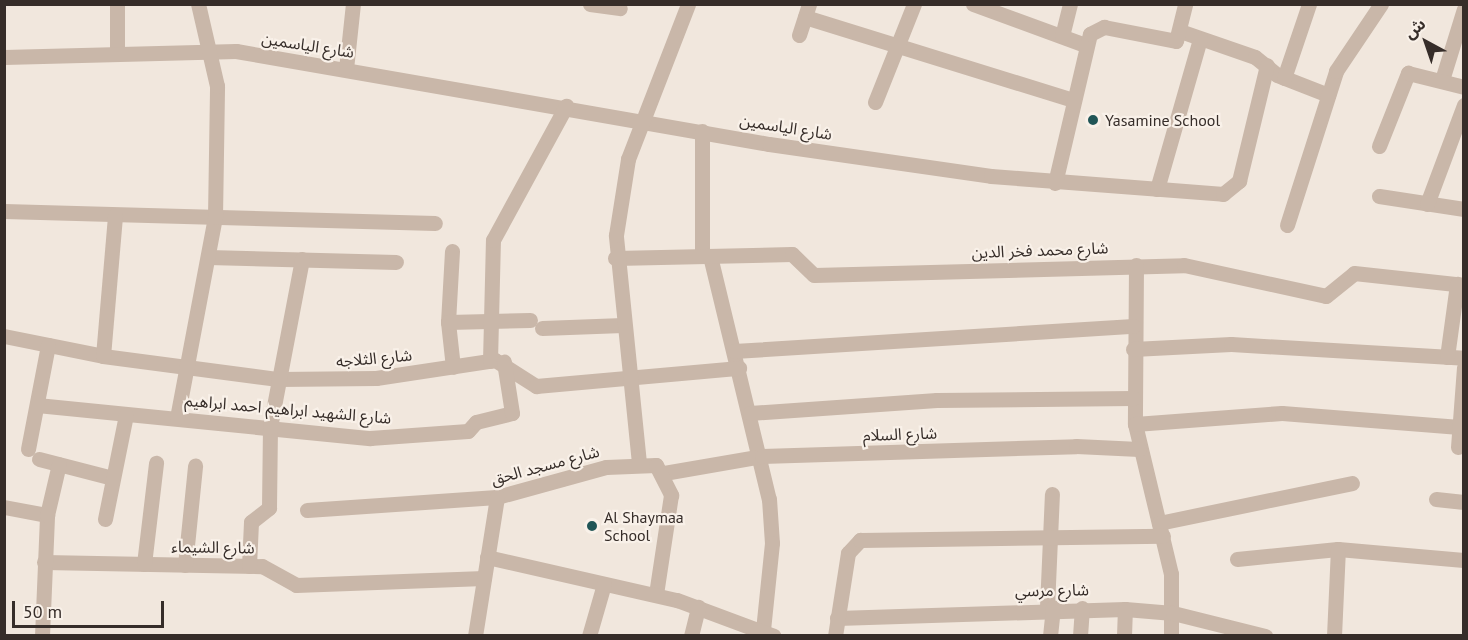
<!DOCTYPE html>
<html>
<head>
<meta charset="utf-8">
<style>
  body { margin:0 }
  #map { position:relative; width:1468px; height:640px; overflow:hidden; background:#f1e7dd; font-family:"PT Sans","Noto Sans Arabic",sans-serif }
  div>[style] { position:absolute }
  .minor>* { height:15px; margin:-7.5px; padding:0 7.5px; transform-origin:7.5px; border-radius:7.5px; background:#c9b7a9 }
  .dots>* { width:16px; height:16px; translate:-50% -50%; box-sizing:border-box; border:3px solid #f9f1e9; border-radius:50% }
  span { translate:-50% -50%; white-space:nowrap; text-align:center; line-height:1.15; -webkit-text-stroke:4.5px #f9f1e9; paint-order:stroke }
  .street-label { font-size:16px; color:#362d29 }
  .poi-label { font-size:16px; color:#362d29 }
  .left { translate:0 -50%; text-align:left }
  .frame { position:absolute; inset:0; border:6px solid #362d29; pointer-events:none }
  .north { position:absolute; left:1396px; top:12px; width:60px; height:60px; -webkit-text-stroke:4px #f9f1e9; paint-order:stroke; rotate:320deg; font-size:16px; font-weight:700; line-height:24px; text-align:center; color:#362d29 }
  .north::after { content:''; display:block; margin:auto; width:21px; height:27px; background:#362d29; clip-path:polygon(50% 0,100% 100%,50% 72%,0 100%) }
  .scale { position:absolute; left:12px; top:601px; width:152px; height:27px; box-sizing:border-box; border:3px solid #362d29; border-top:0; padding-left:8px; font-size:18px; line-height:21px; white-space:nowrap; color:#362d29; -webkit-text-stroke:4px #f9f1e9; paint-order:stroke }
</style>
</head>
<body>
<div id="map">
  <div class="minor">
    <i style="left:117px;top:4px;width:49px;rotate:90deg"></i>
    <i style="left:590px;top:4px;width:30px;rotate:8deg"></i>
    <i style="left:973px;top:4px;width:119px;rotate:20.1deg"></i>
    <i style="left:805px;top:17px;width:281px;rotate:17.2deg"></i>
    <i style="left:1180px;top:31px;width:79px;rotate:19.1deg"></i>
    <i style="left:1255px;top:57px;width:28px;rotate:39deg"></i>
    <i style="left:1277px;top:75px;width:55px;rotate:21.4deg"></i>
    <i style="left:799px;top:35px;width:33px;rotate:-72deg"></i>
    <i style="left:1062px;top:36px;width:33px;rotate:-76deg"></i>
    <i style="left:4px;top:57px;width:232px;rotate:-1.5deg"></i>
    <i style="left:236px;top:51px;width:541px;rotate:9.9deg"></i>
    <i style="left:769px;top:144px;width:224px;rotate:8.2deg"></i>
    <i style="left:991px;top:176px;width:233px;rotate:4.4deg"></i>
    <i style="left:1223px;top:194px;width:21px;rotate:-39deg"></i>
    <i style="left:1239px;top:181px;width:119px;rotate:-76.4deg"></i>
    <i style="left:346px;top:69px;width:65px;rotate:-83.9deg"></i>
    <i style="left:1284px;top:78px;width:78px;rotate:-71.3deg"></i>
    <i style="left:1442px;top:80px;width:74px;rotate:-72.8deg"></i>
    <i style="left:875px;top:102px;width:105px;rotate:-68.3deg"></i>
    <i style="left:1379px;top:146px;width:79px;rotate:-68.3deg"></i>
    <i style="left:1408px;top:73px;width:58px;rotate:14deg"></i>
    <i style="left:1055px;top:183px;width:153px;rotate:-76.8deg"></i>
    <i style="left:1090px;top:34px;width:16px;rotate:-27deg"></i>
    <i style="left:1104px;top:27px;width:73px;rotate:11deg"></i>
    <i style="left:1176px;top:41px;width:38px;rotate:-76deg"></i>
    <i style="left:1157px;top:189px;width:156px;rotate:-74deg"></i>
    <i style="left:1379px;top:196px;width:86px;rotate:8.7deg"></i>
    <i style="left:1427px;top:204px;width:106px;rotate:-69.5deg"></i>
    <i style="left:4px;top:211px;width:431px;rotate:1.6deg"></i>
    <i style="left:1287px;top:225px;width:162px;rotate:-72.3deg"></i>
    <i style="left:1336px;top:71px;width:81px;rotate:-56.1deg"></i>
    <i style="left:452px;top:251px;width:71px;rotate:93.2deg"></i>
    <i style="left:448px;top:322px;width:45px;rotate:83.7deg"></i>
    <i style="left:702px;top:256px;width:125px;rotate:-90deg"></i>
    <i style="left:710px;top:256px;width:250px;rotate:76.4deg"></i>
    <i style="left:769px;top:499px;width:44px;rotate:86.1deg"></i>
    <i style="left:772px;top:543px;width:87px;rotate:95.9deg"></i>
    <i style="left:208px;top:257px;width:188px;rotate:1.5deg"></i>
    <i style="left:615px;top:258px;width:177px;rotate:-1.3deg"></i>
    <i style="left:792px;top:254px;width:30px;rotate:44deg"></i>
    <i style="left:814px;top:275px;width:370px;rotate:-1.5deg"></i>
    <i style="left:1184px;top:265px;width:145px;rotate:12.3deg"></i>
    <i style="left:1326px;top:296px;width:36px;rotate:-39deg"></i>
    <i style="left:1354px;top:273px;width:111px;rotate:6.2deg"></i>
    <i style="left:1136px;top:265px;width:159px;rotate:90.4deg"></i>
    <i style="left:1135px;top:424px;width:154px;rotate:76.5deg"></i>
    <i style="left:1171px;top:574px;width:62px;rotate:90deg"></i>
    <i style="left:448px;top:322px;width:82px;rotate:-1.4deg"></i>
    <i style="left:542px;top:328px;width:81px;rotate:-2.1deg"></i>
    <i style="left:4px;top:336px;width:101px;rotate:11.4deg"></i>
    <i style="left:103px;top:356px;width:177px;rotate:7.5deg"></i>
    <i style="left:278px;top:379px;width:98px;rotate:-0.6deg"></i>
    <i style="left:376px;top:378px;width:120px;rotate:-8.6deg"></i>
    <i style="left:495px;top:360px;width:49px;rotate:32.4deg"></i>
    <i style="left:536px;top:386px;width:204px;rotate:-5.1deg"></i>
    <i style="left:1133px;top:349px;width:98px;rotate:-2.9deg"></i>
    <i style="left:1231px;top:344px;width:233px;rotate:3.4deg"></i>
    <i style="left:734px;top:351px;width:400px;rotate:-3.6deg"></i>
    <i style="left:103px;top:356px;width:141px;rotate:-85.1deg"></i>
    <i style="left:1447px;top:357px;width:74px;rotate:-82.2deg"></i>
    <i style="left:490px;top:361px;width:121px;rotate:-88.6deg"></i>
    <i style="left:493px;top:240px;width:153px;rotate:-61.4deg"></i>
    <i style="left:37px;top:405px;width:335px;rotate:5.7deg"></i>
    <i style="left:370px;top:438px;width:98px;rotate:-4.1deg"></i>
    <i style="left:468px;top:431px;width:12px;rotate:-48deg"></i>
    <i style="left:476px;top:422px;width:37px;rotate:-14deg"></i>
    <i style="left:512px;top:413px;width:52px;rotate:-98.9deg"></i>
    <i style="left:750px;top:413px;width:187px;rotate:-4deg"></i>
    <i style="left:937px;top:400px;width:196px;rotate:-0.6deg"></i>
    <i style="left:177px;top:418px;width:205px;rotate:-79.3deg"></i>
    <i style="left:215px;top:217px;width:131px;rotate:-89.1deg"></i>
    <i style="left:217px;top:86px;width:84px;rotate:-103deg"></i>
    <i style="left:1135px;top:424px;width:147px;rotate:-4.3deg"></i>
    <i style="left:1282px;top:413px;width:178px;rotate:4.5deg"></i>
    <i style="left:1458px;top:447px;width:80px;rotate:-85.7deg"></i>
    <i style="left:28px;top:449px;width:106px;rotate:-79.1deg"></i>
    <i style="left:39px;top:459px;width:76px;rotate:14.4deg"></i>
    <i style="left:639px;top:463px;width:229px;rotate:-95.8deg"></i>
    <i style="left:616px;top:235px;width:77px;rotate:-81deg"></i>
    <i style="left:628px;top:159px;width:166px;rotate:-68.8deg"></i>
    <i style="left:664px;top:473px;width:99px;rotate:-9.8deg"></i>
    <i style="left:762px;top:456px;width:314px;rotate:-1.8deg"></i>
    <i style="left:1076px;top:446px;width:63px;rotate:2.7deg"></i>
    <i style="left:1436px;top:499px;width:28px;rotate:6deg"></i>
    <i style="left:4px;top:507px;width:44px;rotate:10.5deg"></i>
    <i style="left:307px;top:510px;width:190px;rotate:-3.9deg"></i>
    <i style="left:497px;top:497px;width:113px;rotate:-15.4deg"></i>
    <i style="left:606px;top:467px;width:50px;rotate:-2.3deg"></i>
    <i style="left:656px;top:465px;width:34px;rotate:63deg"></i>
    <i style="left:671px;top:495px;width:100px;rotate:98.6deg"></i>
    <i style="left:105px;top:519px;width:106px;rotate:-78.6deg"></i>
    <i style="left:1159px;top:523px;width:197px;rotate:-11.7deg"></i>
    <i style="left:487px;top:557px;width:195px;rotate:12.8deg"></i>
    <i style="left:677px;top:600px;width:103px;rotate:20.4deg"></i>
    <i style="left:1237px;top:559px;width:101px;rotate:-5.7deg"></i>
    <i style="left:1338px;top:549px;width:126px;rotate:5deg"></i>
    <i style="left:44px;top:562px;width:218px;rotate:1.1deg"></i>
    <i style="left:262px;top:566px;width:39px;rotate:29deg"></i>
    <i style="left:296px;top:585px;width:188px;rotate:-2.1deg"></i>
    <i style="left:144px;top:564px;width:102px;rotate:-83.2deg"></i>
    <i style="left:185px;top:565px;width:100px;rotate:-84.2deg"></i>
    <i style="left:249px;top:566px;width:44px;rotate:-87.4deg"></i>
    <i style="left:251px;top:522px;width:23px;rotate:-38deg"></i>
    <i style="left:269px;top:508px;width:81px;rotate:-89.3deg"></i>
    <i style="left:270px;top:427px;width:171px;rotate:-79.2deg"></i>
    <i style="left:1047px;top:607px;width:113px;rotate:-87.5deg"></i>
    <i style="left:837px;top:618px;width:288px;rotate:-1.8deg"></i>
    <i style="left:1125px;top:609px;width:48px;rotate:4.8deg"></i>
    <i style="left:1173px;top:613px;width:95px;rotate:14deg"></i>
    <i style="left:42px;top:636px;width:121px;rotate:-87.6deg"></i>
    <i style="left:47px;top:515px;width:52px;rotate:-76.8deg"></i>
    <i style="left:475px;top:636px;width:141px;rotate:-81deg"></i>
    <i style="left:589px;top:636px;width:54px;rotate:-73.9deg"></i>
    <i style="left:691px;top:636px;width:30px;rotate:-76deg"></i>
    <i style="left:835px;top:636px;width:84px;rotate:-81.1deg"></i>
    <i style="left:848px;top:553px;width:18px;rotate:-47deg"></i>
    <i style="left:860px;top:540px;width:303px;rotate:-0.8deg"></i>
    <i style="left:1050px;top:636px;width:29px;rotate:-84deg"></i>
    <i style="left:1080px;top:636px;width:28px;rotate:-86deg"></i>
    <i style="left:1124px;top:636px;width:27px;rotate:-88deg"></i>
    <i style="left:1334px;top:636px;width:87px;rotate:-87.4deg"></i>
  </div>
  <div class="dots">
    <i style="left:1093px;top:120px;background:#205556"></i>
    <i style="left:592px;top:526px;background:#205556"></i>
  </div>
  <div class="street-label">
    <span style="left:308px;top:45px;rotate:9deg">شارع الياسمين</span>
    <span style="left:786px;top:127px;rotate:9deg">شارع الياسمين</span>
    <span style="left:1040px;top:250px;rotate:-2deg">شارع محمد فخر الدين</span>
    <span style="left:374px;top:358px;rotate:-5deg">شارع الثلاجه</span>
    <span style="left:288px;top:409px;rotate:5deg">شارع الشهيد ابراهيم احمد ابراهيم</span>
    <span style="left:900px;top:434px;rotate:-2deg">شارع السلام</span>
    <span style="left:545px;top:465px;rotate:-15deg">شارع مسجد الحق</span>
    <span style="left:213px;top:547px;rotate:1deg">شارع الشيماء</span>
    <span style="left:1052px;top:590px;rotate:-1deg">شارع مرسي</span>
  </div>
  <div class="poi-label">
    <span class="left" style="left:1105px;top:120px">Yasamine School</span>
    <span class="left" style="left:604px;top:526px">Al Shaymaa<br>School</span>
  </div>
  <div class="frame"></div>
  <div class="north">ش</div>
  <div class="scale">50 m</div>
</div>
</body>
</html>
